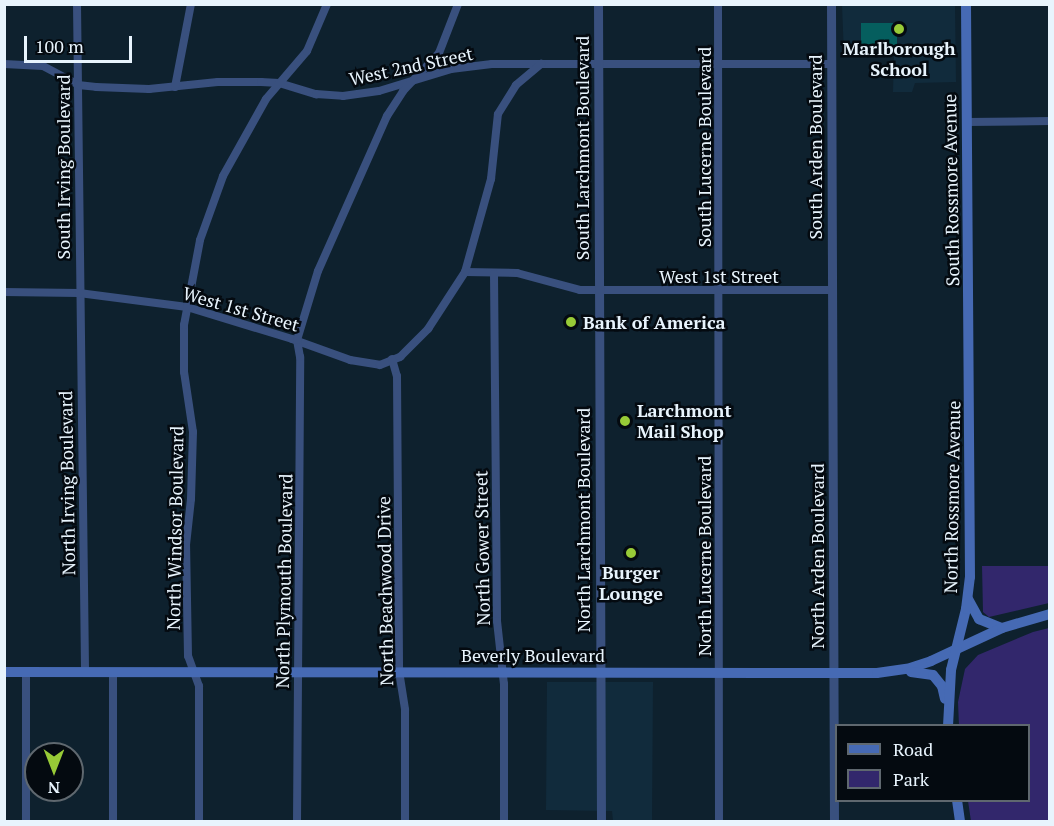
<!DOCTYPE html>
<html>
<head>
<meta charset="utf-8">
<style>
  body { margin:0 }
  #map { position:relative; width:1054px; height:826px; overflow:hidden; background:#0e212e; font-family:"PT Serif",serif }
  div>[style] { position:absolute }
  .built>* { inset:0; background:#112b3c }
  .green>* { inset:0; background:#32276c }
  .water>* { inset:0; background:#055e5e; transform-origin:0 0 }
  .minor>* { height:8px; margin:-4px; padding:0 4px; transform-origin:4px; border-radius:4px; background:#39507e }
  .tertiary>* { height:9px; margin:-4.5px; padding:0 4.5px; transform-origin:4.5px; border-radius:4.5px; background:#39507e }
  .secondary>* { height:10px; margin:-5px; padding:0 5px; transform-origin:5px; border-radius:5px; background:#466ab4 }
  .dots>* { width:16px; height:16px; translate:-50% -50%; box-sizing:border-box; border:3px solid #040a10; border-radius:50% }
  span { translate:-50% -50%; white-space:nowrap; text-align:center; line-height:1.15; -webkit-text-stroke:5px #040a10; paint-order:stroke }
  .poi-label { font-size:18px; color:#e8f4fd; font-weight:700 }
  .left { translate:0 -50%; text-align:left }
  .street-label { font-size:18px; color:#e8f4fd }
  .frame { position:absolute; inset:0; border:6px solid #e8f4fd; pointer-events:none }
  .legend { position:absolute; left:835px; top:724px; width:195px; height:78px; box-sizing:border-box; background:#040a10; border:2px solid #5f686f; margin:0; padding:8px 10px; list-style:none; font-size:18px; color:#e8f4fd }
  .legend li { display:flex; align-items:center; gap:12px; height:30px }
  .legend b { width:30px; border:2px solid #5f686f }
  .north { position:absolute; left:24px; top:742px; width:60px; height:60px; box-sizing:border-box; background:#040a10; border:2px solid #5f686f; border-radius:50%; rotate:180deg; font-size:16px; font-weight:700; line-height:24px; text-align:center; color:#e8f4fd }
  .north::after { content:''; display:block; margin:auto; width:21px; height:27px; background:#98cb37; clip-path:polygon(50% 0,100% 100%,50% 72%,0 100%) }
  .scale { position:absolute; left:24px; top:36px; width:108px; height:27px; box-sizing:border-box; border:3px solid #e8f4fd; border-top:0; padding-left:8px; font-size:18px; line-height:21px; white-space:nowrap; color:#e8f4fd; -webkit-text-stroke:4px #040a10; paint-order:stroke }
</style>
</head>
<body>
<div id="map">
  <div class="built">
    <i style="clip-path:polygon(842px 5px,955px 5px,956px 82px,915px 83px,912px 92px,893px 92px,894px 54px,844px 55px)"></i>
    <i style="clip-path:polygon(547px 682px,653px 682px,652px 821px,613px 821px,612px 811px,546px 810px)"></i>
  </div>
  <div class="green">
    <i style="clip-path:polygon(1049px 292px,1049px 603px,989px 617px,983px 612px,982px 566px,1048px 566px)"></i>
    <i style="clip-path:polygon(1049px 628px,1049px 821px,971px 821px,968px 801px,1028px 800px,1028px 726px,959px 726px,958px 702px,965px 669px,978px 655px,1033px 632px)"></i>
  </div>
  <div class="water">
    <i style="left:861px;top:23px;width:36px;height:25px"></i>
  </div>
  <div class="minor">
    <i style="left:77px;top:4px;width:668px;rotate:89.31deg"></i>
    <i style="left:718px;top:4px;width:818px;rotate:89.93deg"></i>
    <i style="left:4px;top:64px;width:39px;rotate:3deg"></i>
    <i style="left:43px;top:66px;width:40px;rotate:28deg"></i>
    <i style="left:78px;top:85px;width:18px;rotate:6deg"></i>
    <i style="left:96px;top:87px;width:53px;rotate:2.2deg"></i>
    <i style="left:149px;top:89px;width:69px;rotate:-5.8deg"></i>
    <i style="left:218px;top:82px;width:43px"></i>
    <i style="left:261px;top:82px;width:18px;rotate:3deg"></i>
    <i style="left:279px;top:83px;width:39px;rotate:17deg"></i>
    <i style="left:316px;top:94px;width:27px;rotate:4deg"></i>
    <i style="left:343px;top:96px;width:36px;rotate:-8deg"></i>
    <i style="left:379px;top:91px;width:75px;rotate:-17deg"></i>
    <i style="left:451px;top:69px;width:41px;rotate:-7deg"></i>
    <i style="left:492px;top:64px;width:340px"></i>
    <i style="left:175px;top:87px;width:85px;rotate:-79.1deg"></i>
    <i style="left:967px;top:122px;width:83px;rotate:-0.7deg"></i>
    <i style="left:465px;top:272px;width:52px;rotate:1.1deg"></i>
    <i style="left:517px;top:273px;width:65px;rotate:15.1deg"></i>
    <i style="left:580px;top:290px;width:252px"></i>
    <i style="left:494px;top:274px;width:347px;rotate:89.5deg"></i>
    <i style="left:497px;top:621px;width:63px;rotate:83.7deg"></i>
    <i style="left:504px;top:684px;width:138px;rotate:90deg"></i>
    <i style="left:4px;top:292px;width:75px;rotate:0.8deg"></i>
    <i style="left:79px;top:293px;width:109px;rotate:7.4deg"></i>
    <i style="left:187px;top:307px;width:110px;rotate:16.9deg"></i>
    <i style="left:292px;top:339px;width:62px;rotate:19.9deg"></i>
    <i style="left:350px;top:360px;width:30px;rotate:9deg"></i>
    <i style="left:380px;top:365px;width:22px;rotate:-22deg"></i>
    <i style="left:400px;top:357px;width:40px;rotate:-45deg"></i>
    <i style="left:428px;top:329px;width:68px;rotate:-57deg"></i>
    <i style="left:465px;top:272px;width:97px;rotate:-74.4deg"></i>
    <i style="left:491px;top:179px;width:65px;rotate:-83.9deg"></i>
    <i style="left:498px;top:114px;width:34px;rotate:-58deg"></i>
    <i style="left:516px;top:85px;width:33px;rotate:-40deg"></i>
    <i style="left:392px;top:359px;width:18px;rotate:74deg"></i>
    <i style="left:397px;top:376px;width:295px;rotate:89.6deg"></i>
    <i style="left:399px;top:671px;width:39px;rotate:81deg"></i>
    <i style="left:405px;top:710px;width:112px;rotate:90deg"></i>
    <i style="left:26px;top:672px;width:150px;rotate:90deg"></i>
    <i style="left:113px;top:672px;width:150px;rotate:90deg"></i>
    <i style="left:199px;top:822px;width:136px;rotate:-90deg"></i>
    <i style="left:199px;top:686px;width:32px;rotate:-110deg"></i>
    <i style="left:188px;top:656px;width:111px;rotate:-91deg"></i>
    <i style="left:186px;top:545px;width:46px;rotate:-83.8deg"></i>
    <i style="left:191px;top:499px;width:67px;rotate:-88.3deg"></i>
    <i style="left:193px;top:432px;width:61px;rotate:-98.5deg"></i>
    <i style="left:184px;top:372px;width:47px;rotate:-90deg"></i>
    <i style="left:184px;top:325px;width:86px;rotate:-79.3deg"></i>
    <i style="left:200px;top:240px;width:68px;rotate:-70.2deg"></i>
    <i style="left:223px;top:176px;width:88px;rotate:-60.8deg"></i>
    <i style="left:266px;top:99px;width:63px;rotate:-49.5deg"></i>
    <i style="left:307px;top:51px;width:51px;rotate:-66.9deg"></i>
    <i style="left:297px;top:822px;width:465px;rotate:-89.6deg"></i>
    <i style="left:300px;top:357px;width:17px;rotate:-100deg"></i>
    <i style="left:297px;top:340px;width:72px;rotate:-73.1deg"></i>
    <i style="left:318px;top:271px;width:170px;rotate:-66deg"></i>
    <i style="left:387px;top:116px;width:30px;rotate:-57deg"></i>
    <i style="left:403px;top:91px;width:52px;rotate:-46.5deg"></i>
    <i style="left:439px;top:53px;width:53px;rotate:-68.8deg"></i>
  </div>
  <div class="tertiary">
    <i style="left:598px;top:4px;width:818px;rotate:89.79deg"></i>
    <i style="left:831px;top:4px;width:818px;rotate:89.79deg"></i>
  </div>
  <div class="secondary">
    <i style="left:968px;top:599px;width:23px;rotate:61deg"></i>
    <i style="left:979px;top:619px;width:24px;rotate:22deg"></i>
    <i style="left:4px;top:672px;width:873px;rotate:0.07deg"></i>
    <i style="left:877px;top:673px;width:30px;rotate:-8deg"></i>
    <i style="left:907px;top:669px;width:25px;rotate:-18deg"></i>
    <i style="left:931px;top:661px;width:78px;rotate:-24.9deg"></i>
    <i style="left:1002px;top:628px;width:50px;rotate:-16.3deg"></i>
    <i style="left:911px;top:672px;width:22px;rotate:8deg"></i>
    <i style="left:933px;top:675px;width:14px;rotate:51deg"></i>
    <i style="left:942px;top:686px;width:13px;rotate:77deg"></i>
    <i style="left:948px;top:726px;width:56px;rotate:-86.9deg"></i>
    <i style="left:951px;top:670px;width:63px;rotate:-76.2deg"></i>
    <i style="left:966px;top:609px;width:32px;rotate:-83deg"></i>
    <i style="left:970px;top:577px;width:573px;rotate:-90.4deg"></i>
    <i style="left:957px;top:800px;width:22px;rotate:82deg"></i>
  </div>
  <div class="dots">
    <i style="left:899px;top:29px;background:#98cb37"></i>
    <i style="left:571px;top:322px;background:#98cb37"></i>
    <i style="left:625px;top:421px;background:#98cb37"></i>
    <i style="left:631px;top:553px;background:#98cb37"></i>
  </div>
  <div class="poi-label">
    <span style="left:899px;top:59px">Marlborough<br>School</span>
    <span class="left" style="left:583px;top:322px">Bank of America</span>
    <span class="left" style="left:637px;top:421px">Larchmont<br>Mail Shop</span>
    <span style="left:631px;top:583px">Burger<br>Lounge</span>
  </div>
  <div class="street-label">
    <span style="left:411px;top:66px;rotate:-12deg">West 2nd Street</span>
    <span style="left:704px;top:147px;rotate:-90deg">South Lucerne Boulevard</span>
    <span style="left:815px;top:147px;rotate:-90deg">South Arden Boulevard</span>
    <span style="left:582px;top:148px;rotate:-90deg">South Larchmont Boulevard</span>
    <span style="left:63px;top:167px;rotate:-90deg">South Irving Boulevard</span>
    <span style="left:951px;top:190px;rotate:-91deg">South Rossmore Avenue</span>
    <span style="left:719px;top:276px">West 1st Street</span>
    <span style="left:241px;top:309px;rotate:16deg">West 1st Street</span>
    <span style="left:67px;top:483px;rotate:-91deg">North Irving Boulevard</span>
    <span style="left:952px;top:497px;rotate:-89deg">North Rossmore Avenue</span>
    <span style="left:583px;top:520px;rotate:-90deg">North Larchmont Boulevard</span>
    <span style="left:175px;top:528px;rotate:-89deg">North Windsor Boulevard</span>
    <span style="left:482px;top:548px;rotate:-91deg">North Gower Street</span>
    <span style="left:704px;top:556px;rotate:-90deg">North Lucerne Boulevard</span>
    <span style="left:817px;top:556px;rotate:-90deg">North Arden Boulevard</span>
    <span style="left:284px;top:581px;rotate:-89deg">North Plymouth Boulevard</span>
    <span style="left:385px;top:591px;rotate:-91deg">North Beachwood Drive</span>
    <span style="left:533px;top:655px">Beverly Boulevard</span>
  </div>
  <div class="frame"></div>
  <ul class="legend">
  <li><b style="height:8px;background:#466ab4"></b>Road</li>
  <li><b style="height:16px;background:#32276c"></b>Park</li>
  </ul>
  <div class="north">N</div>
  <div class="scale">100 m</div>
</div>
</body>
</html>
